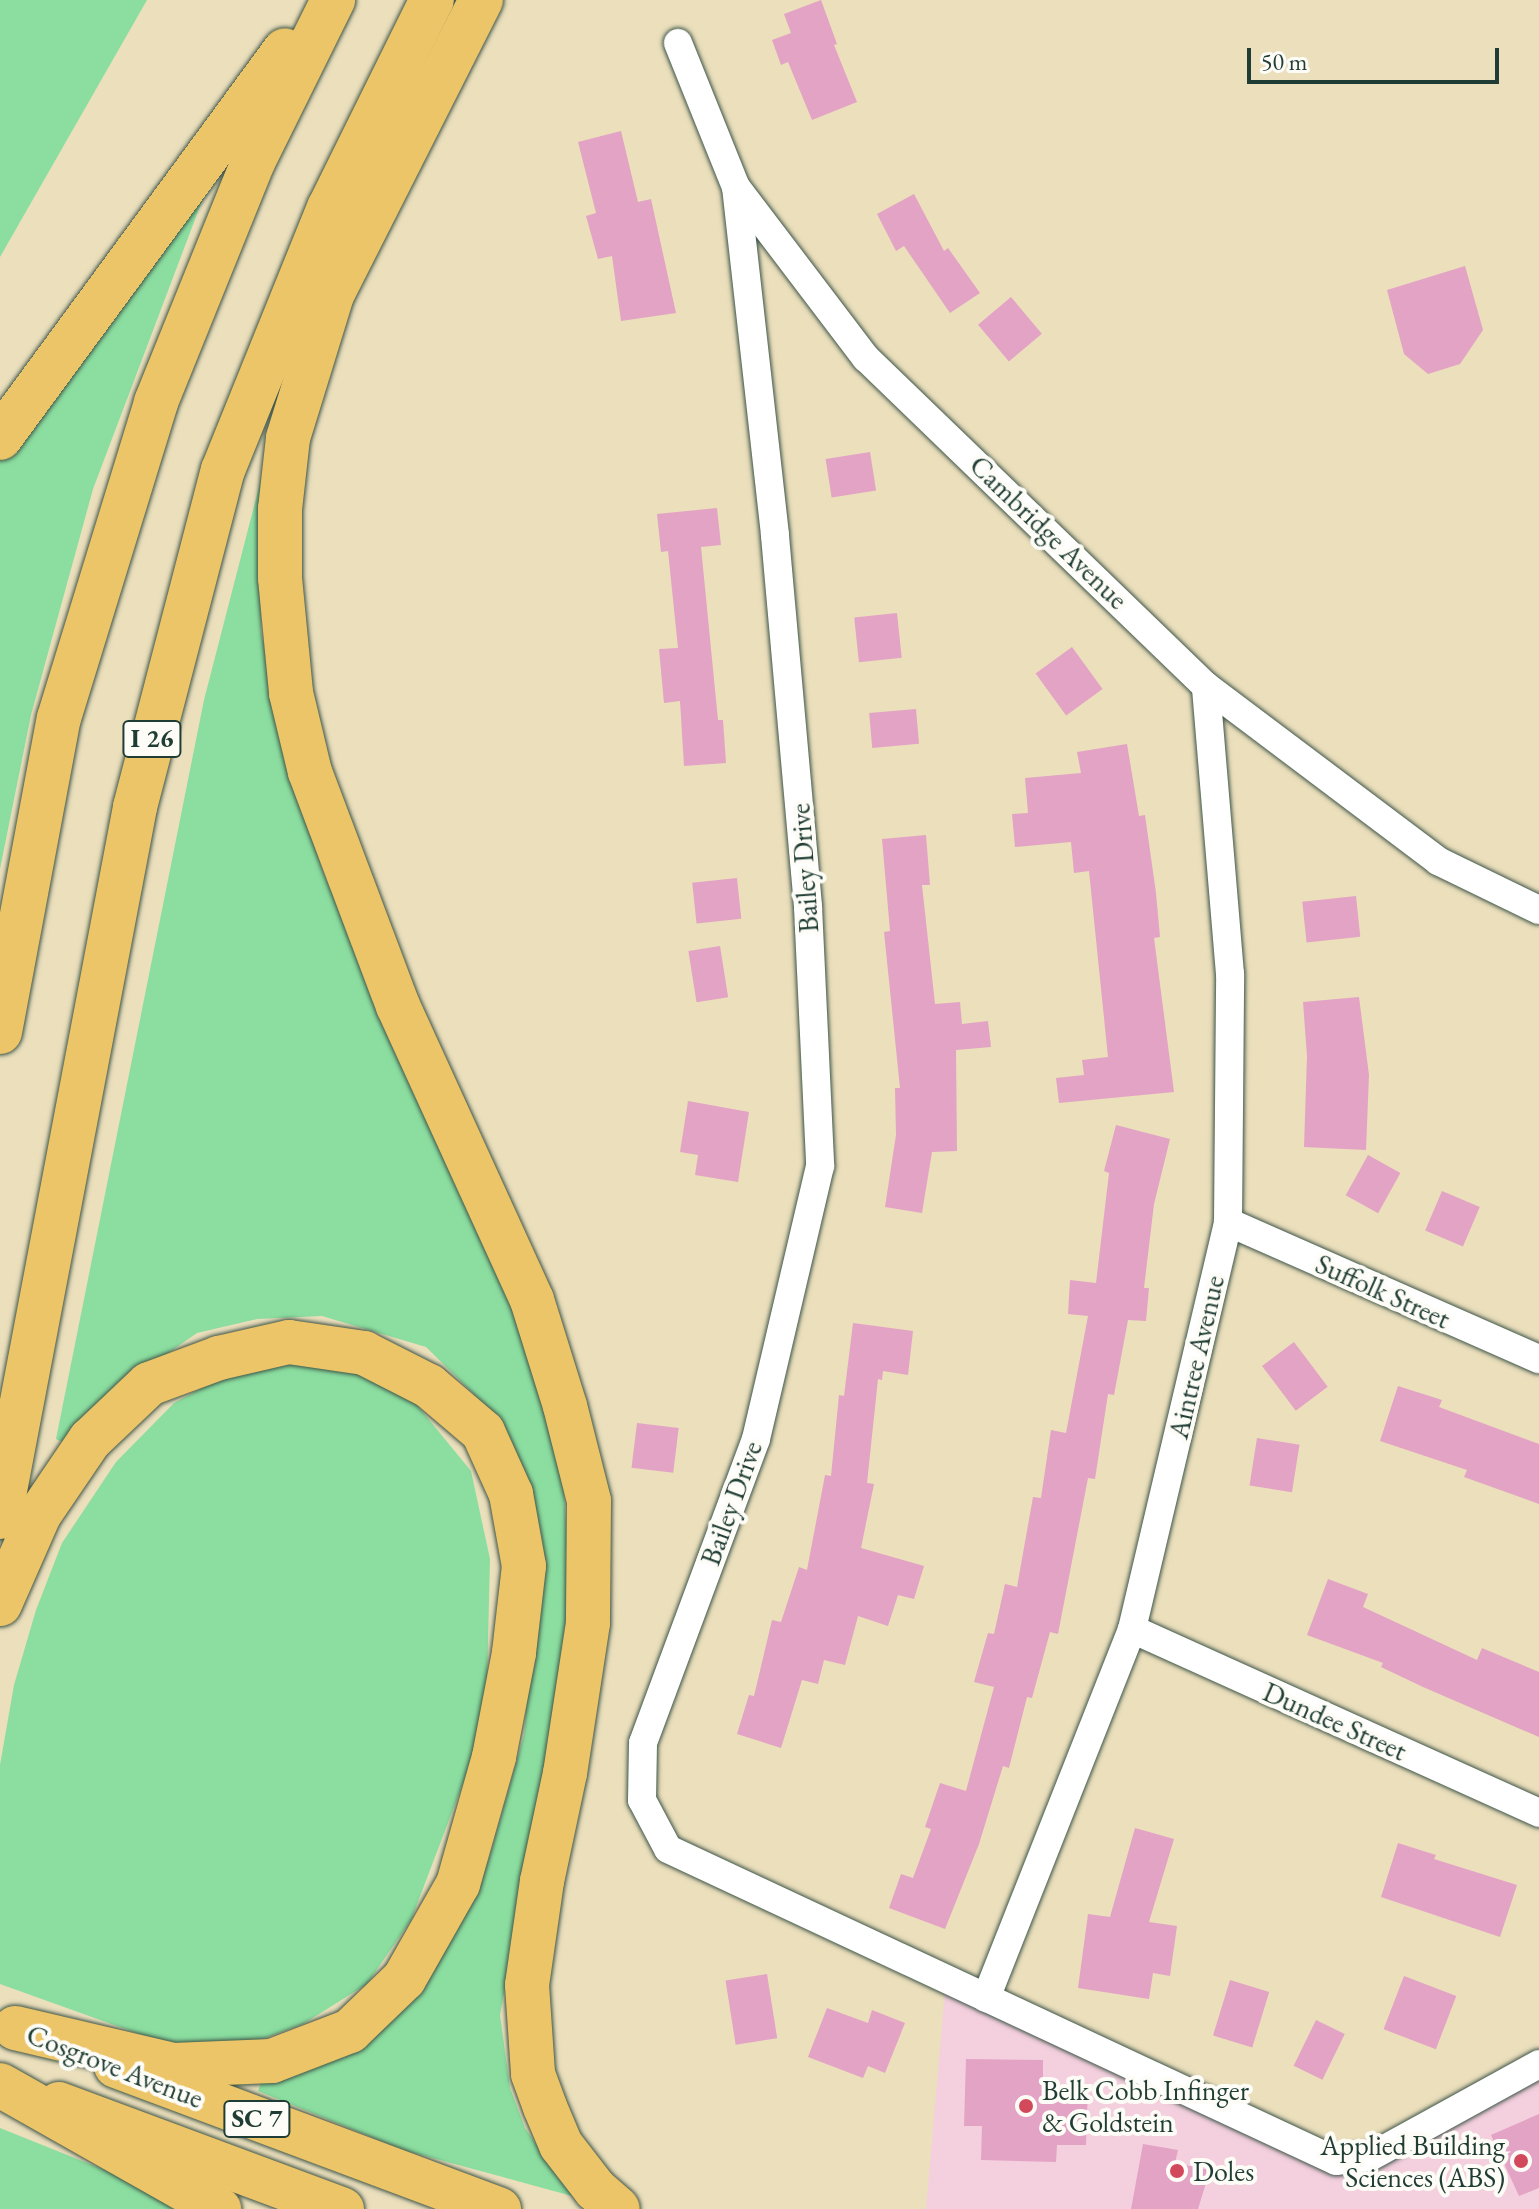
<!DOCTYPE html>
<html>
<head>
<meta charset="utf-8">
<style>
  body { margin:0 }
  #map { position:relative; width:1539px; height:2209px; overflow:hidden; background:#ebdfbc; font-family:"EB Garamond",serif }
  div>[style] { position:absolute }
  .built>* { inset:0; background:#f4cfde }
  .green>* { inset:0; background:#8bdea0 }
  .building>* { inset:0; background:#e3a3c4; transform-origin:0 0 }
  .roads { filter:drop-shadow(0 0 2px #3e5548) drop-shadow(0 0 2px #3e5548) }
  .minor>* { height:28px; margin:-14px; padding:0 14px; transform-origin:14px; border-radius:14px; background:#fff }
  .primary>* { height:44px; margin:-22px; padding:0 22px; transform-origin:22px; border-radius:22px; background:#edc569 }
  .motorway>* { height:44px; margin:-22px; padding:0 22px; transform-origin:22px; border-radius:22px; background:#edc569 }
  .dots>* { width:22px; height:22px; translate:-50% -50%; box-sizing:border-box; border:4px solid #fdfcf7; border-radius:50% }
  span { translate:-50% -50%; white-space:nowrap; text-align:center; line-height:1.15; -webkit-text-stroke:8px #fdfcf7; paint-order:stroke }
  .shield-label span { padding:2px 6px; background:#fdfcf7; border:2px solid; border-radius:6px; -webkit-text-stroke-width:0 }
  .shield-label { font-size:26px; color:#1f3d34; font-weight:700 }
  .street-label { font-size:28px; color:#1f3d34 }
  .poi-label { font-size:28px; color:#1f3d34 }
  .left { translate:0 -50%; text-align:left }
  .right { translate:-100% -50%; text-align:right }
  .scale { position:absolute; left:1247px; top:48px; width:252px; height:36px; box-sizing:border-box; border:4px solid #1f3d34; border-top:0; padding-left:10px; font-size:24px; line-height:28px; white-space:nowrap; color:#1f3d34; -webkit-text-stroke:6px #fdfcf7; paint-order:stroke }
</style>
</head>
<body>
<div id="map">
  <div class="built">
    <i style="clip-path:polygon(946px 1979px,1336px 2161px,1539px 2065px,1539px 2209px,926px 2209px)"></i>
  </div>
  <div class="green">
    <i style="clip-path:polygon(0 0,147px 0,0 257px)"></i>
    <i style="clip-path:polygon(216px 164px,93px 489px,31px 715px,0 869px,0 460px)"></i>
    <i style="clip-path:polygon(268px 452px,260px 542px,261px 631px,288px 764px,323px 872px,528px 1338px,564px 1491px,569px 1583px,562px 1676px,500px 2015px,510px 2088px,525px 2128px,572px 2196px,403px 2150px,258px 2091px,262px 2080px,365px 2046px,488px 1862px,524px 1735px,534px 1614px,487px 1407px,426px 1347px,322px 1316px,257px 1319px,197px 1333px,135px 1376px,72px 1447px,56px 1439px,204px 700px)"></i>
    <i style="clip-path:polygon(284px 1359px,354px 1364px,412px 1399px,471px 1471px,490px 1559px,486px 1723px,411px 1920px,367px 1984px,303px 2024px,243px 2046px,181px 2049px,0 1984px,0 1765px,14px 1685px,36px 1610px,62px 1543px,116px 1462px,174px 1403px,230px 1373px)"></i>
    <i style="clip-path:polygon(0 2128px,157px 2191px,181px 2209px,0 2209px)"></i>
  </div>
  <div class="building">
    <i style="clip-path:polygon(821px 0,837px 44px,834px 45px,857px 102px,812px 120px,788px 62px,781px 65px,772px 40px,791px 33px,784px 14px)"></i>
    <i style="clip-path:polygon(621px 131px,638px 202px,651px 199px,676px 313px,621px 321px,612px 256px,598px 259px,586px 216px,596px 213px,578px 142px)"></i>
    <i style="clip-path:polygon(914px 194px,944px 251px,948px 248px,980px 293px,950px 313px,904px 246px,896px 251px,877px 214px)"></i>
    <i style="clip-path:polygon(1465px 266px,1483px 330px,1460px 364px,1428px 374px,1404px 354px,1387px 290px)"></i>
    <i style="left:1011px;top:297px;width:48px;height:43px;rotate:50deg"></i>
    <i style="left:870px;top:452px;width:39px;height:45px;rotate:81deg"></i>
    <i style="clip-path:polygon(717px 508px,721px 545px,701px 547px,718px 720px,723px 720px,726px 763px,684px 766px,680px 701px,664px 703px,659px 649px,678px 648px,668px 551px,661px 552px,657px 514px)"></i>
    <i style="left:897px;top:613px;width:45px;height:43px;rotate:84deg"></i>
    <i style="left:1072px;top:647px;width:52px;height:45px;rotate:54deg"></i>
    <i style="left:916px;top:709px;width:35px;height:47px;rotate:85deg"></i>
    <i style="clip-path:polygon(1127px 744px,1139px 816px,1145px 815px,1156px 893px,1160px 937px,1154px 938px,1174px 1092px,1059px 1103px,1056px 1078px,1084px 1075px,1082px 1060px,1108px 1057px,1089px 871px,1074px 873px,1071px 842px,1015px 847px,1012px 814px,1028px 813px,1025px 778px,1081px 773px,1077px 752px)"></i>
    <i style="clip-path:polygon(926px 835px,930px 885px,922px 885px,935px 1004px,960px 1002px,962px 1024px,988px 1021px,991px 1047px,956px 1050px,957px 1151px,932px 1152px,922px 1213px,885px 1207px,896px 1135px,895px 1088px,900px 1088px,884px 932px,890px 931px,882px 839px)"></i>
    <i style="left:737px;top:878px;width:41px;height:45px;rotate:84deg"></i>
    <i style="left:1356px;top:896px;width:41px;height:54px;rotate:84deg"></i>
    <i style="left:720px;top:946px;width:52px;height:32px;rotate:81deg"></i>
    <i style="clip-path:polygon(1359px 997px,1369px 1075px,1366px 1150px,1304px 1147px,1307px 1056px,1303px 1002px)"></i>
    <i style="clip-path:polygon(688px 1101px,749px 1112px,738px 1182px,695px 1175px,698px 1155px,680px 1152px)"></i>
    <i style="clip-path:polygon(1116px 1125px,1170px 1139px,1154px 1204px,1144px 1288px,1149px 1288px,1146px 1321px,1128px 1320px,1114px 1395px,1108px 1394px,1095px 1479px,1088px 1478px,1058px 1634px,1050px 1632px,1032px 1698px,1027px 1697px,1009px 1768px,1003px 1766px,979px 1844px,945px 1929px,889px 1908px,901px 1874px,913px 1878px,931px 1829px,925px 1827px,940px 1783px,966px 1791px,994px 1687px,974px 1682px,988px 1633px,994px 1634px,1005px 1584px,1017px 1587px,1033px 1497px,1041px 1498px,1051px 1430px,1066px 1433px,1088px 1316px,1068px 1314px,1070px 1280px,1096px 1283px,1109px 1173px,1104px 1171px)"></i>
    <i style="left:1368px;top:1155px;width:37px;height:46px;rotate:29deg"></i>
    <i style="left:1442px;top:1191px;width:41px;height:43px;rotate:23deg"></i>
    <i style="clip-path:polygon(853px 1323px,913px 1331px,908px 1375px,883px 1371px,882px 1380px,878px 1379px,867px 1483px,874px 1484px,861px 1548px,924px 1566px,914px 1599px,898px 1595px,888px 1626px,858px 1616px,845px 1665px,824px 1660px,818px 1684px,802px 1680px,781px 1748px,737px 1734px,749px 1695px,754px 1696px,772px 1620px,781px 1622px,799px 1567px,807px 1570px,825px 1475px,831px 1476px,839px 1395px,844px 1396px)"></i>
    <i style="left:1294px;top:1342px;width:56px;height:40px;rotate:53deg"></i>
    <i style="clip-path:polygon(1398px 1386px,1442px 1400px,1439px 1407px,1539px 1444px,1539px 1504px,1464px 1477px,1467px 1470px,1380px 1441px)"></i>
    <i style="left:637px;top:1423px;width:42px;height:45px;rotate:7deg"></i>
    <i style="left:1257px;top:1438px;width:43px;height:48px;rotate:9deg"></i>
    <i style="clip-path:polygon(1328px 1579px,1368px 1594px,1363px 1607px,1477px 1660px,1482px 1648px,1539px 1672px,1539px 1737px,1423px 1687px,1381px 1667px,1383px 1663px,1307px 1635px)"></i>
    <i style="clip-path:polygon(1135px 1828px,1174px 1839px,1149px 1922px,1177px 1926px,1170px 1976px,1153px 1973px,1149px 1999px,1078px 1988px,1088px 1914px,1110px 1917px)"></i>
    <i style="clip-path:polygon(1398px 1843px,1436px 1855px,1434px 1859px,1517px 1885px,1500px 1937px,1381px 1897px)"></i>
    <i style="left:767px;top:1974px;width:65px;height:42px;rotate:81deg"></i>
    <i style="left:1404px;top:1976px;width:56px;height:57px;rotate:21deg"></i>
    <i style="left:1230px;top:1980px;width:41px;height:58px;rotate:17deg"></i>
    <i style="clip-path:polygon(827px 2008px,868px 2023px,872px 2010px,905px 2023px,885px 2073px,868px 2066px,863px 2078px,808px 2057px)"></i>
    <i style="left:1316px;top:2020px;width:32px;height:51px;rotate:26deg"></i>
    <i style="clip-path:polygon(966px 2059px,1043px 2060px,1043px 2085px,1088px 2086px,1086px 2145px,1057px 2145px,1056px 2162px,981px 2160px,982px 2126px,964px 2126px)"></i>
    <i style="clip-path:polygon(1539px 2114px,1539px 2188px,1519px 2196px,1491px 2135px)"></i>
    <i style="clip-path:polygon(1143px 2144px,1178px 2150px,1175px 2163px,1210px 2170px,1198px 2209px,1131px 2209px)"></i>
  </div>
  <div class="roads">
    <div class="minor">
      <i style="left:678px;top:43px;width:155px;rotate:68.1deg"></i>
      <i style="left:736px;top:187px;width:215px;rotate:52.8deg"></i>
      <i style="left:866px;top:358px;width:472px;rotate:44deg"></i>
      <i style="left:1206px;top:686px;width:291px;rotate:37deg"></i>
      <i style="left:1438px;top:861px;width:112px;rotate:25.9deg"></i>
      <i style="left:736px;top:187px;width:351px;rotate:83.6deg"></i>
      <i style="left:775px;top:536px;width:372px;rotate:84.9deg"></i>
      <i style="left:808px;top:907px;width:259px;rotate:87.3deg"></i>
      <i style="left:820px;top:1166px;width:280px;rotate:103.2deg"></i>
      <i style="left:756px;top:1439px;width:324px;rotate:110.4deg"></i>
      <i style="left:643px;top:1743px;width:57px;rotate:91deg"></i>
      <i style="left:642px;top:1800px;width:55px;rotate:62deg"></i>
      <i style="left:668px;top:1849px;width:737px;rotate:25.04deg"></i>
      <i style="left:1336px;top:2161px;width:34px;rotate:-7deg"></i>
      <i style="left:1370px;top:2157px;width:193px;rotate:-28.8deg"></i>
      <i style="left:1228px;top:1222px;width:340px;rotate:23.8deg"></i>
      <i style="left:1132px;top:1629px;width:447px;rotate:24.3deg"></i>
      <i style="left:986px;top:1998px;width:397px;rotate:-68.4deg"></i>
      <i style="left:1132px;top:1629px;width:418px;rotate:-76.7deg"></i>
      <i style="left:1228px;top:1222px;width:248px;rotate:-89.5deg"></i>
      <i style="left:1230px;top:974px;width:289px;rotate:-94.8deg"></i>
    </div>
    <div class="primary">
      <i style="left:116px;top:2066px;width:409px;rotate:20.5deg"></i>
      <i style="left:59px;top:2104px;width:302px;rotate:20.4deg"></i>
    </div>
    <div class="motorway">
      <i style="left:481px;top:0;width:330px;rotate:116.8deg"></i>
      <i style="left:332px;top:295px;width:150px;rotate:107.1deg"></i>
      <i style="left:288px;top:438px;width:71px;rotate:96.4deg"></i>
      <i style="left:280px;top:509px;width:69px;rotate:90deg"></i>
      <i style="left:280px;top:578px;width:116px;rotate:84.5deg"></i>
      <i style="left:291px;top:693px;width:81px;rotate:76.5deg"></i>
      <i style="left:310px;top:772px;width:250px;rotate:69.4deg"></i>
      <i style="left:398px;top:1006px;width:323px;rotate:65.5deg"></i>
      <i style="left:532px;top:1300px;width:111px;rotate:72.7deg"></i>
      <i style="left:565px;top:1406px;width:98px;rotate:75.8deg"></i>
      <i style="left:589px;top:1501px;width:122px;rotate:90.5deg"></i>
      <i style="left:588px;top:1623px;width:152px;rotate:98.7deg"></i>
      <i style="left:565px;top:1773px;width:110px;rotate:102deg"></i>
      <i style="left:542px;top:1881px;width:105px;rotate:98.2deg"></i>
      <i style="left:527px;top:1985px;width:89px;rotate:86.1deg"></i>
      <i style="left:533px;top:2074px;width:35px;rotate:70deg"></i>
      <i style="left:545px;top:2107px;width:41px;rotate:67.2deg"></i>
      <i style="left:561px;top:2145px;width:56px;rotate:52.3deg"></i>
      <i style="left:595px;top:2189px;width:30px;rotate:41deg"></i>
      <i style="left:0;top:438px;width:481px;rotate:-53.7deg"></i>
      <i style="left:0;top:1032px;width:319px;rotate:-79.4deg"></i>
      <i style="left:59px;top:718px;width:331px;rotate:-72.9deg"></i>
      <i style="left:156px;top:402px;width:259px;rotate:-68deg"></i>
      <i style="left:253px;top:162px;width:181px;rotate:-63.7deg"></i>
      <i style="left:0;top:1517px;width:723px;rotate:-79.23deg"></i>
      <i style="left:135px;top:807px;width:348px;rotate:-75.4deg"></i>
      <i style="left:223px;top:470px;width:283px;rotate:-68deg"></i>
      <i style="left:329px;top:208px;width:232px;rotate:-63.7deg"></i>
      <i style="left:0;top:1604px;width:97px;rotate:-66.3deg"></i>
      <i style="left:39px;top:1515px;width:91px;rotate:-55.8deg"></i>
      <i style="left:90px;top:1440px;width:81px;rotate:-43.5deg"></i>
      <i style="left:149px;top:1384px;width:75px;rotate:-20.4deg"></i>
      <i style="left:219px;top:1358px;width:72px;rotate:-12.9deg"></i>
      <i style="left:289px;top:1342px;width:76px;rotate:8.3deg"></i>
      <i style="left:364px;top:1353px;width:73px;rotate:26.9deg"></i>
      <i style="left:429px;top:1386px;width:71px;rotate:40.4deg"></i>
      <i style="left:483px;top:1432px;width:68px;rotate:65.7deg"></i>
      <i style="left:511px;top:1494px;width:73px;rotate:79.8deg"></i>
      <i style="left:524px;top:1566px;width:88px;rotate:96.6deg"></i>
      <i style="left:514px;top:1653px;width:106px;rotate:100.9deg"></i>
      <i style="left:494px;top:1757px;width:132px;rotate:105.8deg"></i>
      <i style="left:458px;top:1884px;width:109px;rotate:119.6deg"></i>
      <i style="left:404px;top:1979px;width:75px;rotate:136.1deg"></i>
      <i style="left:350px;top:2031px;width:84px;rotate:159deg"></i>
      <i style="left:272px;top:2061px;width:99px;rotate:177.7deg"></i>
      <i style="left:173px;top:2065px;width:162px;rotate:-166.8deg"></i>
      <i style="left:0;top:2085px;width:252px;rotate:29.5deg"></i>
    </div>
  </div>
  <div class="dots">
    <i style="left:1026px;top:2106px;background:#d1495b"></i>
    <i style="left:1521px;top:2161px;background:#d1495b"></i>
    <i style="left:1177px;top:2171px;background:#d1495b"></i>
  </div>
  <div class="shield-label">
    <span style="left:152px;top:739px">I 26</span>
    <span style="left:257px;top:2119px">SC 7</span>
  </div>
  <div class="street-label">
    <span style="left:1049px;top:532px;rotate:44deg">Cambridge Avenue</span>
    <span style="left:804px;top:868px;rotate:-94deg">Bailey Drive</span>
    <span style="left:1383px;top:1291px;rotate:24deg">Suffolk Street</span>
    <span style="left:1196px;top:1357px;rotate:-77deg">Aintree Avenue</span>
    <span style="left:731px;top:1503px;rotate:-70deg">Bailey Drive</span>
    <span style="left:1335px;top:1721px;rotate:24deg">Dundee Street</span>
    <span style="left:115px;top:2066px;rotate:21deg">Cosgrove Avenue</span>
  </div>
  <div class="poi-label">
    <span class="left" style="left:1042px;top:2106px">Belk Cobb Infinger<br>&amp; Goldstein</span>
    <span class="right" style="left:1505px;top:2161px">Applied Building<br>Sciences (ABS)</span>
    <span class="left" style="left:1193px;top:2171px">Doles</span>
  </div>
  <div class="scale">50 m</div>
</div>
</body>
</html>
